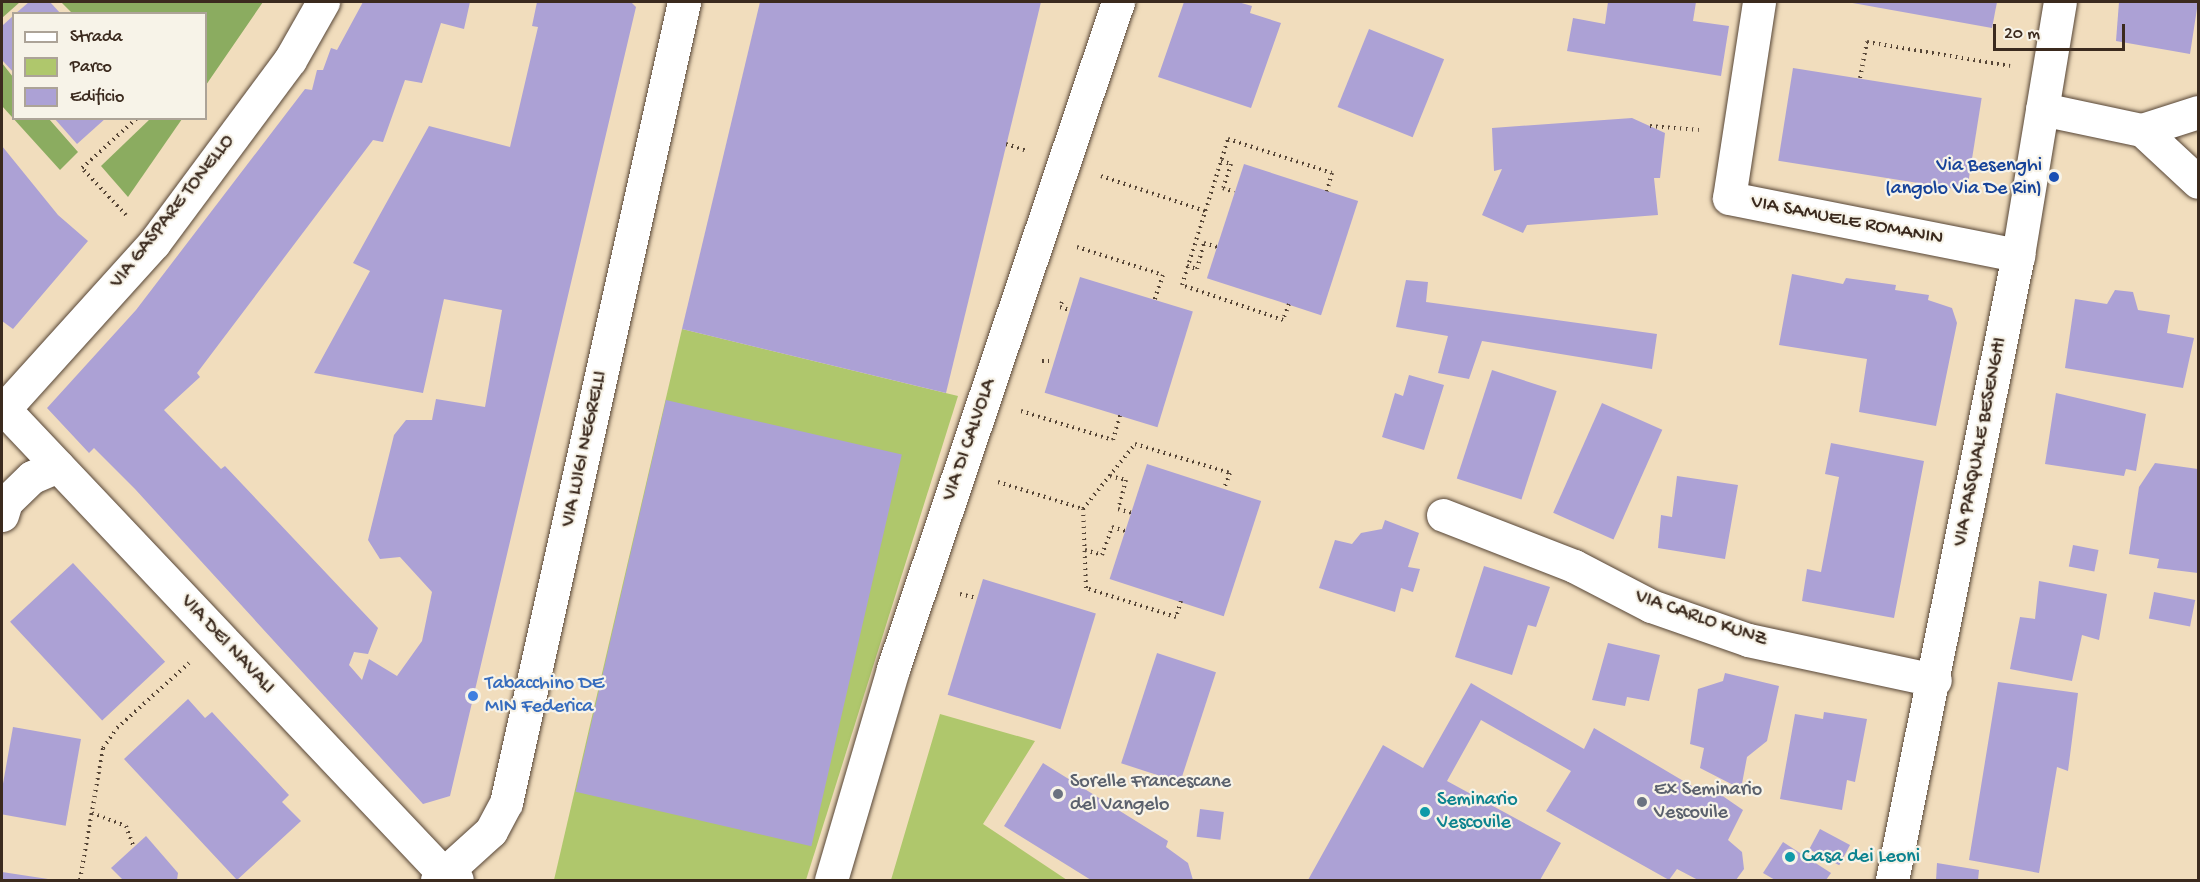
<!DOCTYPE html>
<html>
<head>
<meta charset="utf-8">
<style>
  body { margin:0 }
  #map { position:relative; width:2200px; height:882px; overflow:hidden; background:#f1ddbd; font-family:"Gochi Hand",sans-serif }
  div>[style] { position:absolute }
  .green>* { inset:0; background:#afc76c }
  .forest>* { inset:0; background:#8bac60 }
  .building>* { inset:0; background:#aca1d5; transform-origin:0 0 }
  .path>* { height:4px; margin-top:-2px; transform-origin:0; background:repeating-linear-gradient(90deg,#564536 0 1.5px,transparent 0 6px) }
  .roads { filter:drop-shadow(0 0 2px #564536) drop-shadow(0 0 2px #564536) }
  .minor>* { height:33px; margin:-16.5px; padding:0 16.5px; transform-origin:16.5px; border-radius:16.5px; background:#fff }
  .dots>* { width:16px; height:16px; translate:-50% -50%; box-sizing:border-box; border:3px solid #f7f3e8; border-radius:50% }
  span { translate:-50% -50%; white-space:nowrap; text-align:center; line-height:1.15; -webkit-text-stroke:4.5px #f7f3e8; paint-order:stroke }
  .transit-label { font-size:20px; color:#164399 }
  .right { translate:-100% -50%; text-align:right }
  .street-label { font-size:20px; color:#3b2a1e }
  .shop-label { font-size:20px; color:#366cbe }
  .left { translate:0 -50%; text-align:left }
  .worship-label { font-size:20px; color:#5b616d }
  .culture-label { font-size:20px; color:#0d838f }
  .frame { position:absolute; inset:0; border:3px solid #3b2a1e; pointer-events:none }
  .legend { position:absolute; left:12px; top:12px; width:195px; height:108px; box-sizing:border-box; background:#f7f3e8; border:2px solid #aca397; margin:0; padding:8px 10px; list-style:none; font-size:18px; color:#3b2a1e }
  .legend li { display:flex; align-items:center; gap:12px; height:30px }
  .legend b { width:30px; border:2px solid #aca397 }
  .scale { position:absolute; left:1993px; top:24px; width:132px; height:27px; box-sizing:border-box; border:3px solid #3b2a1e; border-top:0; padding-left:8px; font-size:18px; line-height:21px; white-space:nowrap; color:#3b2a1e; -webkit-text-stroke:4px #f7f3e8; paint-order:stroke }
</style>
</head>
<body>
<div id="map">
  <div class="green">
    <i style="clip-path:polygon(682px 329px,958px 396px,806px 880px,554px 880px)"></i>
    <i style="clip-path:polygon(940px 714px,1035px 741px,983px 824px,1067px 880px,891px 880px)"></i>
  </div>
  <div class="forest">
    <i style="clip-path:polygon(2px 2px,20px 2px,2px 18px)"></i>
    <i style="clip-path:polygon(61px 2px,263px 2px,206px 85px,206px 14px,72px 13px)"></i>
    <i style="clip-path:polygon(2px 63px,13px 77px,14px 118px,49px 119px,78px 152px,60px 170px,2px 106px)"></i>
    <i style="clip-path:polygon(150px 119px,182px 119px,128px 197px,101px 166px)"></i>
  </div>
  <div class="building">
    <i style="clip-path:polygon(29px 2px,50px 2px,61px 14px,15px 14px)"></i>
    <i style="clip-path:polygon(363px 2px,470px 2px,464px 29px,441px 23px,422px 83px,405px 80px,383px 142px,373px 140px,197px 373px,200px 377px,164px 410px,221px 469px,225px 466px,378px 628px,368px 654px,354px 652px,349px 665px,362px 680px,369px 659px,397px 676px,422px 641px,432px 592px,400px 557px,380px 559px,368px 540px,394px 435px,406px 420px,432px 420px,436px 399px,485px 407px,502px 310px,444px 299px,423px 393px,314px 373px,370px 271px,353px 263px,429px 126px,510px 147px,538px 27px,532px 26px,537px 2px,631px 2px,636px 7px,450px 796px,423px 804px,135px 489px,94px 448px,89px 453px,47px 408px,136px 310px,305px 89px,312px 90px,317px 70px,323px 70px,331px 48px,337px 50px)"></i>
    <i style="clip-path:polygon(760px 2px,1041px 2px,946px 393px,682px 329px)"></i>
    <i style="clip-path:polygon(1184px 2px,1238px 2px,1252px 6px,1250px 13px,1281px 23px,1251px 108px,1158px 77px)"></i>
    <i style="clip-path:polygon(1608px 2px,1696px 2px,1693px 21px,1729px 26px,1721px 76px,1567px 51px,1573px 18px,1605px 24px)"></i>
    <i style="clip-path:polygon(1847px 2px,1997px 2px,1992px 28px)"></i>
    <i style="clip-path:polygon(2119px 2px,2198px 2px,2190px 54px,2116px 41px)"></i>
    <i style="clip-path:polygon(14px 15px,14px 73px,2px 60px,2px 26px)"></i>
    <i style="left:1369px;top:29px;width:81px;height:84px;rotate:22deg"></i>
    <i style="left:1793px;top:68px;width:191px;height:94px;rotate:9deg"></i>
    <i style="clip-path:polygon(54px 118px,106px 118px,77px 144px)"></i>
    <i style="clip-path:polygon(1632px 118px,1665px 133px,1660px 178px,1654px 178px,1658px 215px,1527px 225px,1523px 233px,1482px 215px,1502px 169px,1494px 171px,1492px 128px)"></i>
    <i style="clip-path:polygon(2px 146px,58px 215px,88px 241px,13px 329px,2px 321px)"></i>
    <i style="left:1244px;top:164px;width:120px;height:120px;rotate:18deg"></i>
    <i style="clip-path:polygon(1792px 274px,1843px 284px,1846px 278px,1896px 285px,1895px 290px,1929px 295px,1928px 300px,1952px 308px,1957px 323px,1936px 426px,1859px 412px,1867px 359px,1779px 345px)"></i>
    <i style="left:1080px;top:277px;width:118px;height:121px;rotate:17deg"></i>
    <i style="clip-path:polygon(1406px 280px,1428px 282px,1426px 302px,1657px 334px,1652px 369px,1482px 341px,1469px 379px,1438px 373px,1448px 336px,1396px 327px)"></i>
    <i style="clip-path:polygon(2115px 290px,2133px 292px,2138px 310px,2170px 315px,2167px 333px,2194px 338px,2183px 388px,2065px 368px,2075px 299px,2107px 304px)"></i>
    <i style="left:1492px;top:370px;width:68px;height:114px;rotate:18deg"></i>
    <i style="clip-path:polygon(1409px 375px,1444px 385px,1424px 450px,1382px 437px,1395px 393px,1403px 396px)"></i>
    <i style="clip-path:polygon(2056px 393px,2146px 414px,2136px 471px,2126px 469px,2124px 476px,2045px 464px)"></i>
    <i style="left:666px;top:400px;width:242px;height:402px;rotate:13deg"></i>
    <i style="left:1602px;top:403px;width:66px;height:120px;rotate:24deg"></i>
    <i style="clip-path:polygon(1831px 443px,1924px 461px,1894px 618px,1802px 601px,1807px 569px,1821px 572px,1839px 477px,1825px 474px)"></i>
    <i style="clip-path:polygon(2155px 463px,2198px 469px,2198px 573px,2157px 568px,2159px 559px,2129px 554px,2139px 487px)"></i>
    <i style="left:1147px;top:464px;width:120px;height:121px;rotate:18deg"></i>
    <i style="clip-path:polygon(1677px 476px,1738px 485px,1725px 559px,1658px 548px,1661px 515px,1672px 517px)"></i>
    <i style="clip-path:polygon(1385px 520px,1419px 533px,1408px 567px,1420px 569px,1413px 592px,1401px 588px,1395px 612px,1319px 588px,1335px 540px,1352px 544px,1361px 533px,1382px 529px)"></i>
    <i style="left:2073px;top:545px;width:26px;height:22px;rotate:11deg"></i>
    <i style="left:73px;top:563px;width:135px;height:86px;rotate:47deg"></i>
    <i style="clip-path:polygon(1484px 566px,1550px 587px,1536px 627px,1528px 625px,1512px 675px,1455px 657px)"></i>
    <i style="left:983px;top:579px;width:118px;height:121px;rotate:17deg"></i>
    <i style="clip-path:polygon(2039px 581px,2107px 594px,2099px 640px,2082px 635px,2072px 681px,2010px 669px,2020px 617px,2035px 619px)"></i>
    <i style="left:2154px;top:592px;width:42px;height:27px;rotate:11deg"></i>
    <i style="clip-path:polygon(1608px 643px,1660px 655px,1649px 701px,1627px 697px,1625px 706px,1592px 700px)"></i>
    <i style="left:1157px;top:653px;width:62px;height:116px;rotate:18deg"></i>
    <i style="clip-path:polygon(1725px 673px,1779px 686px,1767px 741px,1747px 757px,1741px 789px,1700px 768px,1704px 748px,1690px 744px,1698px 689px,1723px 681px)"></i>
    <i style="clip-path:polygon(1998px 682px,2078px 693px,2068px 771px,2057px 767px,2039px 873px,1969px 860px)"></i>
    <i style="clip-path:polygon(1471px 683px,1584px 749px,1594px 728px,1707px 795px,1711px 788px,1743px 810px,1728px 840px,1742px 852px,1744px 869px,1736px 880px,1698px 880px,1677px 869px,1669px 880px,1546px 811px,1571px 771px,1481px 720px,1447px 781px,1561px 843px,1540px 880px,1308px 880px,1383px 745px,1423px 768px)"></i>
    <i style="clip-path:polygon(188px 699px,205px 718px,212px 712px,289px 795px,282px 802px,301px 821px,237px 880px,124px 759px)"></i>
    <i style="clip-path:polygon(1824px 712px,1867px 719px,1855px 782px,1847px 780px,1842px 810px,1780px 799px,1795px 714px,1823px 719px)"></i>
    <i style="left:13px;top:727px;width:69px;height:88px;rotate:10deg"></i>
    <i style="clip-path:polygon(1043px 763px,1168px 841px,1166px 847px,1188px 863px,1193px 880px,1091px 880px,1004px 826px)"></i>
    <i style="left:1200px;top:809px;width:24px;height:28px;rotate:7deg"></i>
    <i style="left:1820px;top:829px;width:34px;height:23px;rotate:28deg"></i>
    <i style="clip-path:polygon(146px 836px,178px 873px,177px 880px,123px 880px,111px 868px)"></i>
    <i style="clip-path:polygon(1783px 842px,1831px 873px,1826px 880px,1775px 880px,1763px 873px)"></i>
    <i style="clip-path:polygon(1937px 863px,1979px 870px,1978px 880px,1936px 880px)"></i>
    <i style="clip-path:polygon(2px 872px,48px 879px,47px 880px,2px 880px)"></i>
  </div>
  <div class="path">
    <i style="left:1860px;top:78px;width:37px;rotate:-79deg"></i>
    <i style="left:1867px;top:42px;width:145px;rotate:9.5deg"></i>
    <i style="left:1650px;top:126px;width:49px;rotate:4.7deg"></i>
    <i style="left:1006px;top:144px;width:23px;rotate:18deg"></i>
    <i style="left:1221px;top:161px;width:10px;rotate:17deg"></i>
    <i style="left:1231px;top:164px;width:25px;rotate:108deg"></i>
    <i style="left:1223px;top:188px;width:12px;rotate:20deg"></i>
    <i style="left:1101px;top:176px;width:110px;rotate:18.6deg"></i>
    <i style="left:126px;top:215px;width:64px;rotate:-133.1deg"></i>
    <i style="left:82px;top:168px;width:74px;rotate:-42.3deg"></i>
    <i style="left:1077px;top:247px;width:90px;rotate:18deg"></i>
    <i style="left:1163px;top:275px;width:28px;rotate:109deg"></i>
    <i style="left:1187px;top:266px;width:10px;rotate:17deg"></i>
    <i style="left:1197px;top:269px;width:27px;rotate:-75deg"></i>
    <i style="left:1204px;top:243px;width:14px;rotate:17deg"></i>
    <i style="left:1062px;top:302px;width:5px;rotate:112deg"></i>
    <i style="left:1060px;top:307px;width:9px;rotate:18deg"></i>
    <i style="left:1289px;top:304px;width:17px;rotate:111deg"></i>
    <i style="left:1283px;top:320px;width:107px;rotate:-160.9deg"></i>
    <i style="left:1182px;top:285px;width:153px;rotate:-72.5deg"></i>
    <i style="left:1228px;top:139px;width:109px;rotate:18.1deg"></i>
    <i style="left:1332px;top:173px;width:19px;rotate:106deg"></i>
    <i style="left:1042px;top:361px;width:12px"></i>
    <i style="left:1021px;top:411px;width:96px;rotate:17.5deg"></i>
    <i style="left:1113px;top:440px;width:26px;rotate:-74deg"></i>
    <i style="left:1110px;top:476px;width:16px;rotate:14deg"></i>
    <i style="left:1126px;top:480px;width:30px;rotate:105deg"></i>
    <i style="left:1118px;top:509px;width:15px;rotate:16deg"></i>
    <i style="left:998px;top:482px;width:89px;rotate:17.6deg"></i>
    <i style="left:1085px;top:550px;width:18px;rotate:16deg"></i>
    <i style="left:1102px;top:555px;width:30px;rotate:-70deg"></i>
    <i style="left:1112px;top:527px;width:14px;rotate:17deg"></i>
    <i style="left:960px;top:594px;width:17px;rotate:13deg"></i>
    <i style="left:1181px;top:601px;width:17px;rotate:107deg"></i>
    <i style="left:1176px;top:617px;width:95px;rotate:-162.1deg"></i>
    <i style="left:1086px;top:588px;width:79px;rotate:-92.2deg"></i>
    <i style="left:1083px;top:509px;width:83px;rotate:-51.3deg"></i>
    <i style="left:1135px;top:444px;width:99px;rotate:17deg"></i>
    <i style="left:1230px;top:473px;width:17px;rotate:111deg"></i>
    <i style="left:92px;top:813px;width:36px;rotate:21deg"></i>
    <i style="left:126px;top:826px;width:23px;rotate:70deg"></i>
    <i style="left:80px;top:880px;width:134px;rotate:-80.1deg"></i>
    <i style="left:103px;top:748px;width:24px;rotate:-55deg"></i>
    <i style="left:117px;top:728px;width:97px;rotate:-42.1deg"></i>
  </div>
  <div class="roads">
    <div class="minor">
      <i style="left:1759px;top:2px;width:198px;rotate:98.7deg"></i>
      <i style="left:1729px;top:198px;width:295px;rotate:11.2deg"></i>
      <i style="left:2042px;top:109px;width:102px;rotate:11.9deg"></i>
      <i style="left:2142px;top:130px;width:76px;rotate:42.9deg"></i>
      <i style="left:2142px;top:130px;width:59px;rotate:-17.8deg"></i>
      <i style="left:4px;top:409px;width:224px;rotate:-47.9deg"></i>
      <i style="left:154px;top:243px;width:228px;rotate:-53.4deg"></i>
      <i style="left:290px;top:60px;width:67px;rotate:-60.4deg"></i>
      <i style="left:2px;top:413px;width:4px;rotate:-63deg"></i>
      <i style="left:4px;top:409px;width:636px;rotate:46.59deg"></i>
      <i style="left:441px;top:871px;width:18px;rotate:29deg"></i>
      <i style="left:2px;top:515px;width:14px;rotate:-73deg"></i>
      <i style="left:6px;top:502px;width:36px;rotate:-44deg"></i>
      <i style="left:32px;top:477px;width:28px;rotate:-23deg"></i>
      <i style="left:1443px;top:515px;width:141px;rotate:21.3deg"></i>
      <i style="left:1574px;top:566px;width:87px;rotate:27.5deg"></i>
      <i style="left:1651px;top:606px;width:103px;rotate:19.3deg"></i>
      <i style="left:1748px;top:640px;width:191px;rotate:12.1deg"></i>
      <i style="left:437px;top:880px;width:73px;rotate:-42.2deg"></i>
      <i style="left:491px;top:831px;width:32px;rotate:-62deg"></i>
      <i style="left:506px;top:803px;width:821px;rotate:-77.47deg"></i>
      <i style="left:831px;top:880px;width:220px;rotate:-73.6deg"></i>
      <i style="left:893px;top:669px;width:704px;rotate:-71.36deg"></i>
      <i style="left:1892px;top:880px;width:638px;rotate:-78.6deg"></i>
      <i style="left:2018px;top:255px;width:256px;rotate:-80.6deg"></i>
    </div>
  </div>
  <div class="dots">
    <i style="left:2054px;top:177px;background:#1a4fb4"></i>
    <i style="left:473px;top:696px;background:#3f7fe0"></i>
    <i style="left:1058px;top:794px;background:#6b7280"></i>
    <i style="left:1642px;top:802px;background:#6b7280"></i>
    <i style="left:1425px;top:812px;background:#0f9aa8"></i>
    <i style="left:1790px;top:857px;background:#0f9aa8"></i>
  </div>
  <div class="transit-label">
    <span class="right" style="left:2042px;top:178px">Via Besenghi<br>(angolo Via De Rin)</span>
  </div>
  <div class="street-label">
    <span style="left:173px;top:212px;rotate:-52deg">VIA GASPARE TONELLO</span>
    <span style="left:1847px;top:221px;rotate:11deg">VIA SAMUELE ROMANIN</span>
    <span style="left:970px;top:440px;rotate:-71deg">VIA DI CALVOLA</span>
    <span style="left:1981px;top:442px;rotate:-79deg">VIA PASQUALE BESENGHI</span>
    <span style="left:585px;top:449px;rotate:-78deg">VIA LUIGI NEGRELLI</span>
    <span style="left:1701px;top:619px;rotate:19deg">VIA CARLO KUNZ</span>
    <span style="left:227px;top:645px;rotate:47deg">VIA DEI NAVALI</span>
  </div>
  <div class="shop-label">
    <span class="left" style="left:485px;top:696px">Tabacchino DE<br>MIN Federica</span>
  </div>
  <div class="worship-label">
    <span class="left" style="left:1070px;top:794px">Sorelle Francescane<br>del Vangelo</span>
    <span class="left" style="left:1654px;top:802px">Ex Seminario<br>Vescovile</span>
  </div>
  <div class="culture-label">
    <span class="left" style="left:1437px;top:812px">Seminario<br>Vescovile</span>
    <span class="left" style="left:1802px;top:857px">Casa dei Leoni</span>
  </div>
  <div class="frame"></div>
  <ul class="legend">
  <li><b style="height:8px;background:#fff"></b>Strada</li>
  <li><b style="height:16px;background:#afc76c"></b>Parco</li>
  <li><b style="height:16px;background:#aca1d5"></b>Edificio</li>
  </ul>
  <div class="scale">20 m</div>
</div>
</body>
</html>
